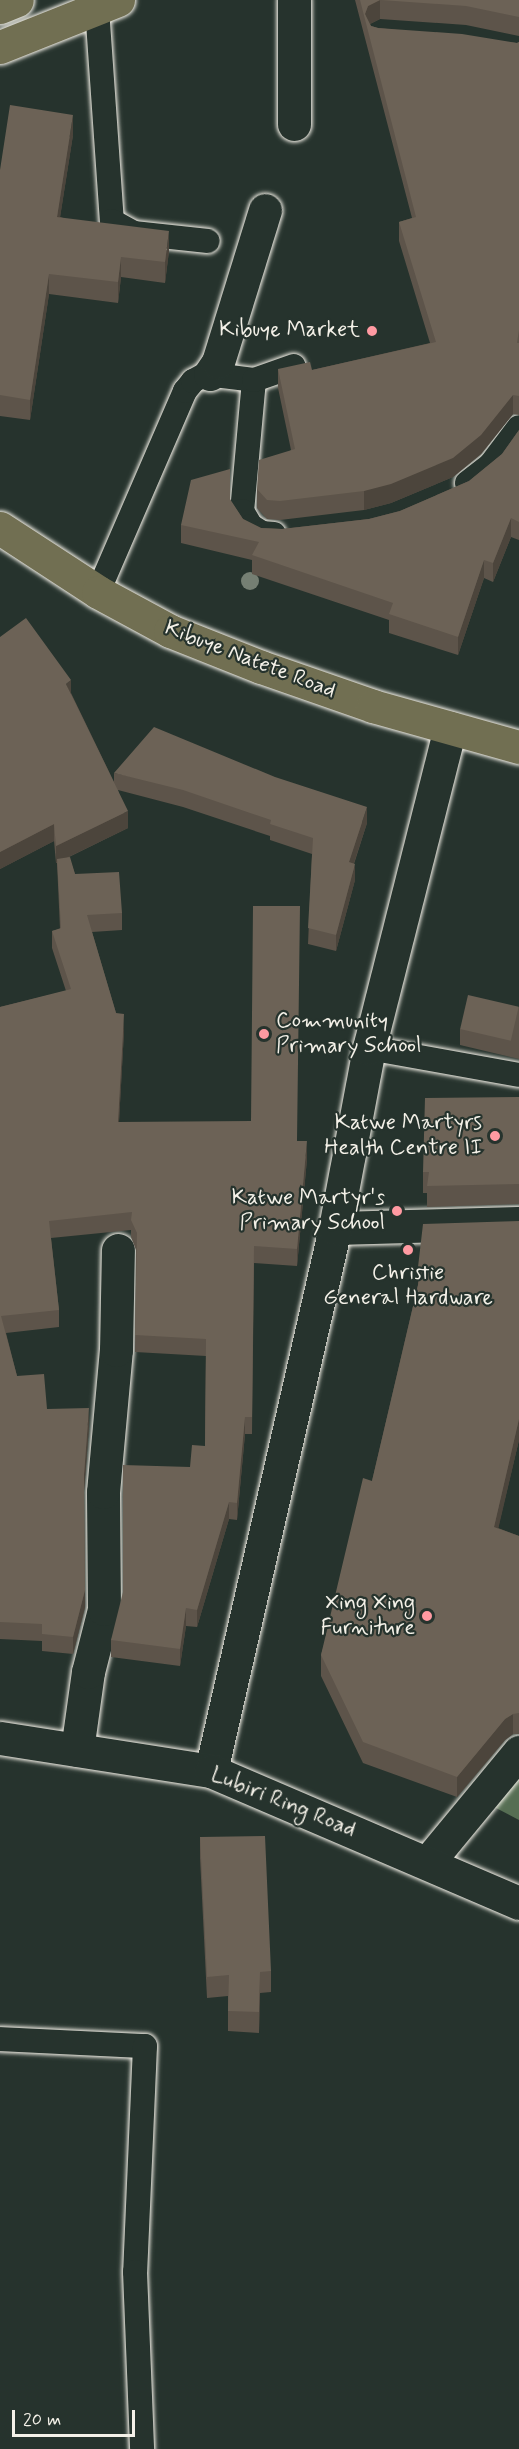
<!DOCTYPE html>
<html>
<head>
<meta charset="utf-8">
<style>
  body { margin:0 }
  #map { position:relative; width:519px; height:2449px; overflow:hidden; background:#26332d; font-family:Mynerve,sans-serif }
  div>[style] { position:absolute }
  .green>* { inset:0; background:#566e53 }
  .roads { filter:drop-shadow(0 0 2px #f4f1e8) drop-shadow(0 0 2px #f4f1e8) }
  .service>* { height:24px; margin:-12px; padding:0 12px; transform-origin:12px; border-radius:12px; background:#26332d }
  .minor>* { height:33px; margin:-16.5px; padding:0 16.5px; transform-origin:16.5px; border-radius:16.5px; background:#26332d }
  .secondary>* { height:33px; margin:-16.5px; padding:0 16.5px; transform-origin:16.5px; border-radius:16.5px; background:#26332d }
  .primary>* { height:33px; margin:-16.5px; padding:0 16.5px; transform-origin:16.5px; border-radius:16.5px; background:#716f52 }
  .trees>* { width:18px; height:18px; margin:-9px; border-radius:50%; background:#757f73 }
  .wall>* { inset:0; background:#5d544a }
  .shaded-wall>* { inset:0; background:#4c453c }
  .building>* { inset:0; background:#6c6256; transform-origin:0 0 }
  .dots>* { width:16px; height:16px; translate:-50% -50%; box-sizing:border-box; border:3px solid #26332d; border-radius:50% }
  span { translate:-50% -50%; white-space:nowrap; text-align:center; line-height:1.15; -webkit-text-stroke:4.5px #26332d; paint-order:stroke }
  .poi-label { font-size:22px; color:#f4f1e8 }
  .right { translate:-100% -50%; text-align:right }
  .left { translate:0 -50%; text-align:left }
  .street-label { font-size:22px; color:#f4f1e8 }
  .scale { position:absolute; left:12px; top:2410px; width:123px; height:27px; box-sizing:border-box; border:3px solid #f4f1e8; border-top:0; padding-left:8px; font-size:18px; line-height:21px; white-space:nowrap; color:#f4f1e8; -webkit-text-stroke:4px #26332d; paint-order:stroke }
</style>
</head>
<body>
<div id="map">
  <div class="green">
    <i style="clip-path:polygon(519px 1749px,519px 1820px,471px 1795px)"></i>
  </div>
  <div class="roads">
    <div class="service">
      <i style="left:97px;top:8px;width:214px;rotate:86deg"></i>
      <i style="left:112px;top:221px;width:25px;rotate:29deg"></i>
      <i style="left:134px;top:233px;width:74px;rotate:6.2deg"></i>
      <i style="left:254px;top:380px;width:132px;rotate:95.2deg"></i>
      <i style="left:242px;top:511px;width:17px;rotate:59deg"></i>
      <i style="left:251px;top:526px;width:13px;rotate:32deg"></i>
      <i style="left:262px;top:533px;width:12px;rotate:5deg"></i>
      <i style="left:467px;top:483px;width:31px;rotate:-38deg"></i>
      <i style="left:491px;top:464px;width:46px;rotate:-52.9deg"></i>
      <i style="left:98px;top:592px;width:219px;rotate:-66.6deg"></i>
      <i style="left:185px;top:391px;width:13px;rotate:-51deg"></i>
      <i style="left:193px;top:381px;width:15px;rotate:-28deg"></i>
      <i style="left:206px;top:374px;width:48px;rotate:7.1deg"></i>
      <i style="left:254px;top:380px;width:42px;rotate:-19.3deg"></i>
      <i style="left:369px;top:1048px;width:152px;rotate:10.2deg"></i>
      <i style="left:0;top:2039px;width:145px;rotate:2.8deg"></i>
      <i style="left:145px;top:2046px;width:226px;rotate:92.5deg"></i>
      <i style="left:135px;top:2272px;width:177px;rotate:87.7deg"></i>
    </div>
    <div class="minor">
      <i style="left:294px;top:0;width:124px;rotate:90deg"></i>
      <i style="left:210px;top:374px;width:14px;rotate:-56deg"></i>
      <i style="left:218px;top:362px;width:159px;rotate:-72.8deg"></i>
      <i style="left:335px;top:1228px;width:184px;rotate:-1.6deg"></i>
      <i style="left:77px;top:1750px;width:79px;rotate:-82deg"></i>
      <i style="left:88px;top:1672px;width:65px;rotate:-75.7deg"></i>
      <i style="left:104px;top:1609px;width:117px;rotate:-90.5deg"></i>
      <i style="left:103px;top:1492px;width:143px;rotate:-84.8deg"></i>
      <i style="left:116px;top:1350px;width:100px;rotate:-88.9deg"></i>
      <i style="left:211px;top:1771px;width:557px;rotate:-77.14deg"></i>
      <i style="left:335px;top:1228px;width:183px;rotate:-79.3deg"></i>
      <i style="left:369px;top:1048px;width:330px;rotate:-75.8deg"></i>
      <i style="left:428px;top:1862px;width:143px;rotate:-50.4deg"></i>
    </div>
    <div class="secondary">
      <i style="left:0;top:1738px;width:214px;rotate:8.9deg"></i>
      <i style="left:211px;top:1771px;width:335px;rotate:23.2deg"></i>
    </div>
    <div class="primary">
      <i style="left:0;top:7px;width:18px;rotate:-22deg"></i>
      <i style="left:0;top:47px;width:127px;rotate:-21.7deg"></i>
      <i style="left:0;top:528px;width:117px;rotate:33.1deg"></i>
      <i style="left:98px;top:592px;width:82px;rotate:28.4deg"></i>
      <i style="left:170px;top:631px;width:98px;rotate:21.6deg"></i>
      <i style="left:261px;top:667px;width:119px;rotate:19.2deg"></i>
      <i style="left:373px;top:706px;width:152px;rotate:15.7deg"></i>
    </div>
  </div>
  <div class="trees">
    <i style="left:250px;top:581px"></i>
  </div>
  <div class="wall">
    <i style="clip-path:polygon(355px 0,519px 0,519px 36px,466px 25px,380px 19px,370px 24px,371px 26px,378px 28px,517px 43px,519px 42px,519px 415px,513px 414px,481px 454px,453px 477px,391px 503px,364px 510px,280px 520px,267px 519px,257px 508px,257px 489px,291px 450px,278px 388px,278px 369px,312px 370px,430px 343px,399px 241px,399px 222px,412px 218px)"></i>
    <i style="clip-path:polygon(73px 135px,60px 217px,169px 251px,165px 283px,121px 277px,118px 303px,49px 294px,30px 420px,0 416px,0 170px)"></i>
    <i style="clip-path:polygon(519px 430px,519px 540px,511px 537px,493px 582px,484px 578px,458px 655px,389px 633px,389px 620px,252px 574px,252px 560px,181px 543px,181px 525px,230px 500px,243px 519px,261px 528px,282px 529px,369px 519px,400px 511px,469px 481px,502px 454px)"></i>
    <i style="clip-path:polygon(0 637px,71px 693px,114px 782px,114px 773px,367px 823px,354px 864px,355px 880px,336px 951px,308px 944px,312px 854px,270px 840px,270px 836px,183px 807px,118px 790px,128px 828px,69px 857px,75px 874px,122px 913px,122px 930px,92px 932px,116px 1013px,124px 1031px,119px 1122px,297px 1141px,307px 1159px,297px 1266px,254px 1263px,252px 1434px,245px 1434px,237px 1520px,229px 1519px,197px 1627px,186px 1626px,180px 1666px,111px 1657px,111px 1640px,190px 1467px,205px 1446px,206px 1356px,135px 1352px,136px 1250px,131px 1237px,131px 1230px,51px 1238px,59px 1310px,59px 1327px,6px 1333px,17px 1376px,47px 1409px,89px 1426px,84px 1490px,85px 1607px,73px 1654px,42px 1651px,42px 1641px,0 1639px,0 1007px,66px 991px,52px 948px,52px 931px,60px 929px,57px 863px,56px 863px,54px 841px,0 869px)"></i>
    <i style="clip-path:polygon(519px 1007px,519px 1059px,460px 1045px,460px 1029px)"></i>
    <i style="clip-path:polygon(519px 1097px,519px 1204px,427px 1207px,427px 1193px,423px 1193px,423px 1172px)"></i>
    <i style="clip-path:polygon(519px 1221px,519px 1440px,498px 1528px,519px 1536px,519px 1734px,513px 1734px,505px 1740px,457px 1797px,363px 1763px,321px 1676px,321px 1655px,372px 1481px,418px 1285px,418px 1267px)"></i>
    <i style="clip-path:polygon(200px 1837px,271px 1971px,271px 1992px,260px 1993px,259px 2033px,228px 2031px,228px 1996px,207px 1998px,200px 1858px)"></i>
  </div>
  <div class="shaded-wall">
    <i style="clip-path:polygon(380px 0,380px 19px,368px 25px,365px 14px,368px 6px)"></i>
    <i style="clip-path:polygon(73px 115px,73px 135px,57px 237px,57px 217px)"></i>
    <i style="clip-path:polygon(169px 231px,169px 251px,165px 283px,165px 262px)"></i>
    <i style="clip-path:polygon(121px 257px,121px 277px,118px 303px,118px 282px)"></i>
    <i style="clip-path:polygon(49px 274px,49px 294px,30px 420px,30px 400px)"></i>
    <i style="clip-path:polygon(513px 395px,513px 414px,481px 454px,453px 477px,391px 503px,364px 510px,364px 491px)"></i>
    <i style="clip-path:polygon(511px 518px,511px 537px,493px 582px,493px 563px)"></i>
    <i style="clip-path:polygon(484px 560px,484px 578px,458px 655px,458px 637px)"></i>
    <i style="clip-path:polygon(71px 680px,71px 697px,66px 684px)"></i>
    <i style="clip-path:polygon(367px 807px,367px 823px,349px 878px,349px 862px)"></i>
    <i style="clip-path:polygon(128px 811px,128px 828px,56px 863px,56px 846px)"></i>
    <i style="clip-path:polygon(54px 824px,54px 841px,0 869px,0 852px)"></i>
    <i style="clip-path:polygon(355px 864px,355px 880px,336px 951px,336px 935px)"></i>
    <i style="clip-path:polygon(124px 1014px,124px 1031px,118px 1139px,118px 1122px)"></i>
    <i style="clip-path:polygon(307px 1141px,307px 1159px,297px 1266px,297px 1249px)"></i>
    <i style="clip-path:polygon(89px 1408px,89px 1426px,84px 1492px,84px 1475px)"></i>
    <i style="clip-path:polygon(245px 1417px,245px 1434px,237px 1520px,237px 1503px)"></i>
    <i style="clip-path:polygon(519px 1419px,519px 1440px,494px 1547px,494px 1527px)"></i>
    <i style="clip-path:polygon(229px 1502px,229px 1519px,197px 1627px,197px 1610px)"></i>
    <i style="clip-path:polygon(85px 1590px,85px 1607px,73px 1654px,73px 1637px)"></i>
    <i style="clip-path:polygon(186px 1608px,186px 1626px,180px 1666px,180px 1649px)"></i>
    <i style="clip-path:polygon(513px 1714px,513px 1734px,505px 1740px,457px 1797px,457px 1777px,505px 1719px)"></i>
    <i style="clip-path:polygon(260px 1972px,260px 1993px,259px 2033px,259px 2012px)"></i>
  </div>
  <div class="building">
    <i style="clip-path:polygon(360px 0,380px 0,368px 6px,365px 14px,371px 26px,378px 28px,462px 34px,517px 43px,519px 42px,519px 330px,517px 343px,519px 343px,519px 396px,513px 395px,481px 435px,453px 458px,391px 484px,364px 491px,280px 501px,267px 500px,257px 489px,259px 460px,295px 449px,278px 369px,310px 362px,312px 370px,436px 342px,399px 222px,416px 217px)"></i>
    <i style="clip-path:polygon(381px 0,519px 0,519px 17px,466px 6px)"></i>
    <i style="clip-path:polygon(10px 105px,73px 115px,57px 217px,169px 231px,165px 262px,121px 257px,118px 282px,49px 274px,30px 400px,0 395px,0 170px)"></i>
    <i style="clip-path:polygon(519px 430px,519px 522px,511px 518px,493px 563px,484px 560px,458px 637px,389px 614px,393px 603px,252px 555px,259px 542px,181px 525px,191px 480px,230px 469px,230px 499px,243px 519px,261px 528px,282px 529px,369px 519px,400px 511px,469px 481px,502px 454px)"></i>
    <i style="clip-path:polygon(26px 618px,71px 680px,66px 684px,128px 811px,56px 846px,54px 824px,0 852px,0 637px)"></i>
    <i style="clip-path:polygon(154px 727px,275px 777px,367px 807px,349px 862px,355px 864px,336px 935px,308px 928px,313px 838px,270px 824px,271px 820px,183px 790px,114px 773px)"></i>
    <i style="clip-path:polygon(70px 857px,75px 874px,119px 872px,122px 913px,87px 915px,116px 1013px,124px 1014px,118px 1122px,251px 1121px,253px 906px,300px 906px,297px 1141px,307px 1141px,297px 1249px,254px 1246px,252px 1417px,245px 1417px,237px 1503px,229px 1502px,197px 1610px,186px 1608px,180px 1649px,111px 1640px,123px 1592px,123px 1465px,190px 1467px,192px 1445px,205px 1446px,206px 1339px,135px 1335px,137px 1233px,131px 1220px,132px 1212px,49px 1221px,59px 1310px,1px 1316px,17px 1376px,44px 1374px,47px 1409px,89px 1408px,84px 1475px,85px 1590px,73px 1637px,42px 1634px,42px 1624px,0 1622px,0 1007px,71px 989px,52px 931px,61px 928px,57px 859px)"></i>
    <i style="left:468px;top:995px;width:52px;height:35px;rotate:13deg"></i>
    <i style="clip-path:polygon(519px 1097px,519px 1184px,427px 1186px,429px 1172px,423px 1172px,425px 1098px)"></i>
    <i style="clip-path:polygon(519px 1221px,519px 1419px,494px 1527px,519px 1536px,519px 1713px,513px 1714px,505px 1719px,457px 1777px,363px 1742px,321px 1655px,363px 1478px,372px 1481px,422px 1268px,418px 1267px,423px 1224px)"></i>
    <i style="clip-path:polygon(265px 1836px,271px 1971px,260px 1972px,259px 2012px,228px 2011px,229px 1975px,207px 1977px,200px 1837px)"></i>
  </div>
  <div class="dots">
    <i style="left:372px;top:331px;background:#ff9aa2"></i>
    <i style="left:264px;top:1034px;background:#ff9aa2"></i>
    <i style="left:495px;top:1136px;background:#ff9aa2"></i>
    <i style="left:397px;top:1211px;background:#ff9aa2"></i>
    <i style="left:408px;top:1250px;background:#ff9aa2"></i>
    <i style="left:427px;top:1616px;background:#ff9aa2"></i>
  </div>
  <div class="poi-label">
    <span class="right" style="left:360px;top:331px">Kibuye Market</span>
    <span class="left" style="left:276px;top:1034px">Community<br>Primary School</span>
    <span class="right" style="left:482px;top:1136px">Katwe Martyrs<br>Health Centre II</span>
    <span class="right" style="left:385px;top:1211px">Katwe Martyr's<br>Primary School</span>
    <span style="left:408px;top:1286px">Christie<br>General Hardware</span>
    <span class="right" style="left:415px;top:1616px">Xing Xing<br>Furniture</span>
  </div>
  <div class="street-label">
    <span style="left:250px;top:660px;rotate:21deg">Kibuye Natete Road</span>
    <span style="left:283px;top:1803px;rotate:22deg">Lubiri Ring Road</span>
  </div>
  <div class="scale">20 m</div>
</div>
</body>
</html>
